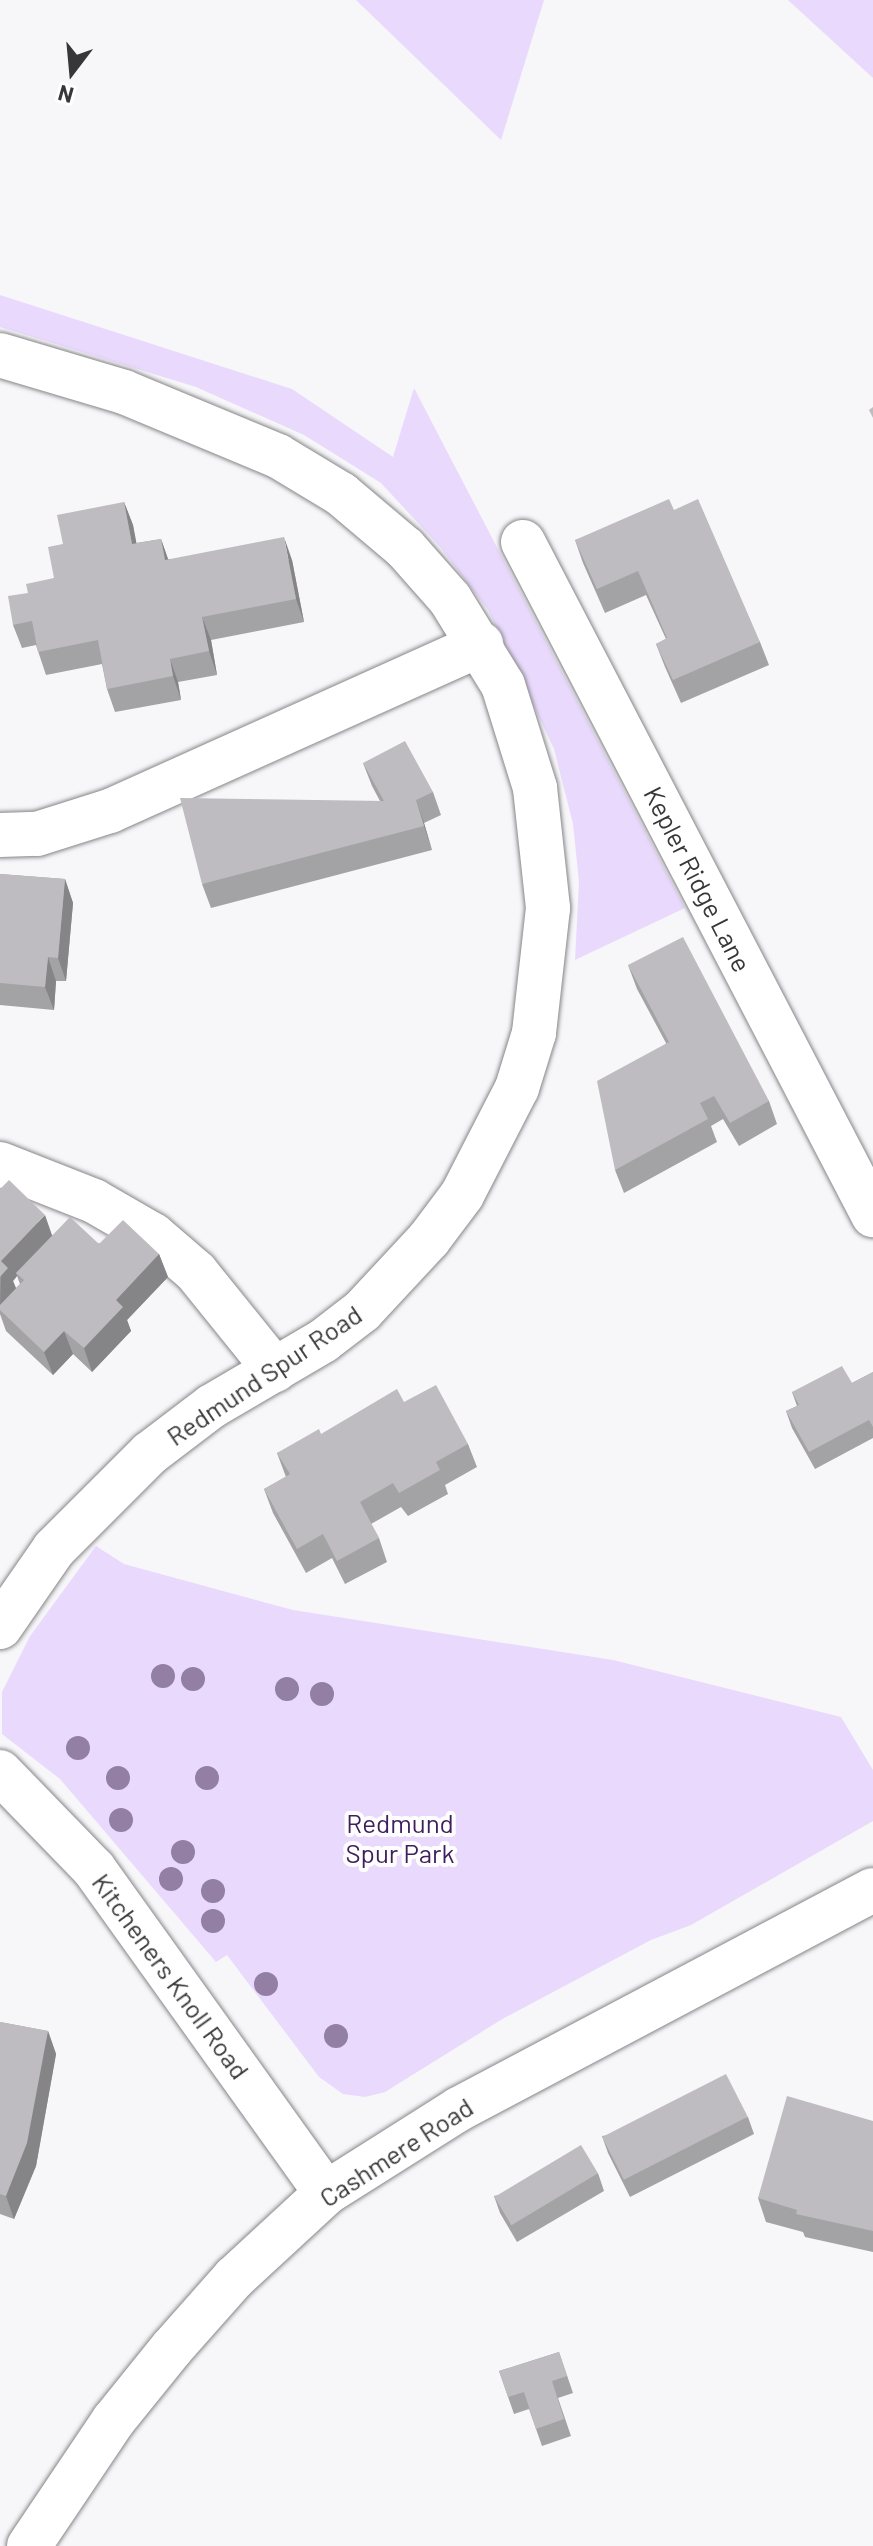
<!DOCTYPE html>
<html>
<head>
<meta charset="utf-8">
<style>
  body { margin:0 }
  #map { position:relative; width:873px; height:2546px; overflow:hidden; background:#f7f6f9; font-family:Barlow,sans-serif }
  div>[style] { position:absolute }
  .green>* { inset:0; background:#e9dafd }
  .roads { filter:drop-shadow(0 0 2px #878689) drop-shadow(0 0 2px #878689) }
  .minor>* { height:44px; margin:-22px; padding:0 22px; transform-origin:22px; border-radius:22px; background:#fff }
  .trees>* { width:24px; height:24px; margin:-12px; border-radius:50%; background:#927fa3 }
  .wall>* { inset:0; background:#a3a2a5 }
  .shaded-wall>* { inset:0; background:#858486 }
  .building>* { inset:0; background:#bebcc0; transform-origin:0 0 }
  span { translate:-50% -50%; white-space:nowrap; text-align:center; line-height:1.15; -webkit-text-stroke:8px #fff; paint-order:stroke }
  .street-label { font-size:26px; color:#383738 }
  .park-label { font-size:26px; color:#3f1e5d }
  .north { position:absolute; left:32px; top:32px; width:80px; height:80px; -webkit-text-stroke:6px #fff; paint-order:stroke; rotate:196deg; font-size:22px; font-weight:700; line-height:32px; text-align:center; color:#383738 }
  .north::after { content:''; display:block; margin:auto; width:28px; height:36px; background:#383738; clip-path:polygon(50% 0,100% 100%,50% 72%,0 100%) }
</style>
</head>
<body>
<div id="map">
  <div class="green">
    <i style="clip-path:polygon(356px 0,544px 0,501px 140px)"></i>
    <i style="clip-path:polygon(788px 0,873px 0,873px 78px)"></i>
    <i style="clip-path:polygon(0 295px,292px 389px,393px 457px,414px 388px,685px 908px,575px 960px,579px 882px,573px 824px,554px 749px,488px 610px,440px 547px,381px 483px,304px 435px,196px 387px,0 327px)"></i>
    <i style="clip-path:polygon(96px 1546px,124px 1564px,293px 1610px,613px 1660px,841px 1717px,873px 1770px,873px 1821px,691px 1925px,651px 1940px,504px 2018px,385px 2092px,365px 2097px,343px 2094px,319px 2077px,227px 1955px,216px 1962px,60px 1779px,2px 1734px,2px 1692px,30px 1636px)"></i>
  </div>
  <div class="roads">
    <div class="minor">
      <i style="left:0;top:355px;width:129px;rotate:16.6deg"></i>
      <i style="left:124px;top:392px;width:167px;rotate:22.6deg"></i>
      <i style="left:278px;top:456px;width:74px;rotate:31.1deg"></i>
      <i style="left:341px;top:494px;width:84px;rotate:40.2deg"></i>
      <i style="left:405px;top:548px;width:68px;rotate:48.6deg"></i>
      <i style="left:450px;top:599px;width:101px;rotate:58.4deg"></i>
      <i style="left:503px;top:685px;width:108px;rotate:72.7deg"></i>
      <i style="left:535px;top:788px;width:121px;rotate:83.8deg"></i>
      <i style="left:548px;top:908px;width:126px;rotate:96.4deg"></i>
      <i style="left:534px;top:1033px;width:58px;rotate:107.2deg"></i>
      <i style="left:517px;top:1088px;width:120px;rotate:117.2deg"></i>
      <i style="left:462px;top:1195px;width:55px;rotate:126.9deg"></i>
      <i style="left:429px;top:1239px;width:98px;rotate:132.9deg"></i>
      <i style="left:362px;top:1311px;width:49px;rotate:142.4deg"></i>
      <i style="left:323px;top:1341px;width:129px;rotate:149.6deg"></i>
      <i style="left:212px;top:1406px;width:78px;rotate:142.8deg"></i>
      <i style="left:150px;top:1453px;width:136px;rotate:135deg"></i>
      <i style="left:54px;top:1549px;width:95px;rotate:124.7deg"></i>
      <i style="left:523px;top:542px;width:759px;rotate:62.52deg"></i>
      <i style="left:0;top:835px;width:37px;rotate:-2deg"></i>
      <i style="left:37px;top:834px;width:77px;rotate:-17.5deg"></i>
      <i style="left:110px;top:811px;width:407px;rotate:-24.2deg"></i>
      <i style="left:0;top:1164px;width:101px;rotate:21.5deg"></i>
      <i style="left:94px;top:1201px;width:68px;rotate:30deg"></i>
      <i style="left:153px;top:1235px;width:57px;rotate:40.7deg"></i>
      <i style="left:196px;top:1272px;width:126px;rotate:51.1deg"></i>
      <i style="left:0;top:1772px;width:135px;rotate:45.9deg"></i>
      <i style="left:94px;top:1869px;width:398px;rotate:54.4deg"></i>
      <i style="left:29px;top:2546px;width:151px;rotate:-56.1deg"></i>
      <i style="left:113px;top:2421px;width:94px;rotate:-51.1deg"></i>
      <i style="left:172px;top:2348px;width:94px;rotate:-48.5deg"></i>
      <i style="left:234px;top:2278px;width:125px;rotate:-42.7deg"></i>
      <i style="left:326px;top:2193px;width:157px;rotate:-32.3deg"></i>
      <i style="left:459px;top:2109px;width:468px;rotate:-27.9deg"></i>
    </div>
  </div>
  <div class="trees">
    <i style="left:163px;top:1676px"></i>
    <i style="left:193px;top:1679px"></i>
    <i style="left:287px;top:1689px"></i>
    <i style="left:322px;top:1694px"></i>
    <i style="left:78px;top:1748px"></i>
    <i style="left:118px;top:1778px"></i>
    <i style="left:207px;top:1778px"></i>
    <i style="left:121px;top:1820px"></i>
    <i style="left:183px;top:1852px"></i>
    <i style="left:171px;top:1879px"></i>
    <i style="left:213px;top:1891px"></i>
    <i style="left:213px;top:1921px"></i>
    <i style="left:266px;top:1984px"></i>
    <i style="left:336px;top:2036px"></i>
  </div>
  <div class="wall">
    <i style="clip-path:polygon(124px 502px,133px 525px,136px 543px,161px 539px,168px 559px,292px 560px,304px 622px,211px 640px,217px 675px,178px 682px,181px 700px,115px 712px,107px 689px,102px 664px,46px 675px,36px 645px,22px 648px,13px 625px,28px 593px,54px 578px,63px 544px)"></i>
    <i style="clip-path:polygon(674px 510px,760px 642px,769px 665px,681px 703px,665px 667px,656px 644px,666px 639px,646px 595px,605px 613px,583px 563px,575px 540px)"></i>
    <i style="clip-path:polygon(363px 763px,433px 792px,441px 815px,424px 823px,432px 850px,211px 908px,202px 884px,380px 801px,372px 786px)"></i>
    <i style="clip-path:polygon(0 874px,65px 879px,73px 903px,66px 981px,56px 981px,54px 1010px,0 1005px)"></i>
    <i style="clip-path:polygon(628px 965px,769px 1101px,777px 1124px,739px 1146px,723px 1119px,711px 1126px,717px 1142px,624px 1193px,615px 1170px,666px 1043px,637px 989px)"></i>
    <i style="clip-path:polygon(evenodd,0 1189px,52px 1235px,159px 1254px,168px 1277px,127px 1320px,131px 1331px,92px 1372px,73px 1354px,53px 1375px,6px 1331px,0 1314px,0 1189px,17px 1276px,20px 1284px,16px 1288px,13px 1281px,17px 1276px)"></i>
    <i style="clip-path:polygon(873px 1372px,873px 1438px,815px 1469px,792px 1428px,786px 1411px,797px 1406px,792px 1392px,852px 1383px)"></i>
    <i style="clip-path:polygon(404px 1402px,468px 1444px,477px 1467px,445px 1485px,448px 1494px,408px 1516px,401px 1507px,371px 1524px,379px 1538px,387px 1562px,345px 1584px,332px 1558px,306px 1573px,273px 1513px,264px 1489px,286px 1477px,277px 1453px)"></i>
    <i style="clip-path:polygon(0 2022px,48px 2031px,56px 2054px,36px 2166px,14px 2219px,0 2214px)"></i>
    <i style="clip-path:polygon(748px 2117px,754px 2134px,630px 2197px,608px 2153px,602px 2136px)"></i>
    <i style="clip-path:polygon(873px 2121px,873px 2252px,805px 2237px,803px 2232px,766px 2222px,758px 2198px)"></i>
    <i style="clip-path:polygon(598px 2173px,604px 2191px,517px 2242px,500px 2213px,494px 2196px)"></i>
    <i style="clip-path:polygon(559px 2352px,573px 2393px,558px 2398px,571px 2436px,542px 2446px,529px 2409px,514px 2414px,499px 2371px)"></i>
  </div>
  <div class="shaded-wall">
    <i style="clip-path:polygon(124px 502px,133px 525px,141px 567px,132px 544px)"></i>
    <i style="clip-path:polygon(284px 537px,292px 560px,304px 622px,296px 599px)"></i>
    <i style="clip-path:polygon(161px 539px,169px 562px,165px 560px)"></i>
    <i style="clip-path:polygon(202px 617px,211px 640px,217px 675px,209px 651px)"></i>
    <i style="clip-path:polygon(170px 659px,178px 682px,181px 700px,173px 676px)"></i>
    <i style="clip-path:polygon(416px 800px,424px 823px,432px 850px,424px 826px)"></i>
    <i style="clip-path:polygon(65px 879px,73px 903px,66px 981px,58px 958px)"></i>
    <i style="clip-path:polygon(48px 957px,56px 981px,54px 1010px,45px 987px)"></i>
    <i style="clip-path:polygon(45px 1215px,53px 1238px,16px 1273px,17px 1276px,13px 1281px,17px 1291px,0 1309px,1px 1261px)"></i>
    <i style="clip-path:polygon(159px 1254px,168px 1277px,127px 1320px,131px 1331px,92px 1372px,84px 1348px,116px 1300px)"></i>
    <i style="clip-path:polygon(64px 1331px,73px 1354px,53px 1375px,44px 1352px)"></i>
    <i style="clip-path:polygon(48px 2031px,56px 2054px,36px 2166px,14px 2219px,6px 2196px)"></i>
  </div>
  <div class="building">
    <i style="clip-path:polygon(873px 407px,873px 418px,869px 410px)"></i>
    <i style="clip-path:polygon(669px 499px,674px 510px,698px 499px,760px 642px,673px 680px,656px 644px,667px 638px,638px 571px,597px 589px,575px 540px)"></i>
    <i style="clip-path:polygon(124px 502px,132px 544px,161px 539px,165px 560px,284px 537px,296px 599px,202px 617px,209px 651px,170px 659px,173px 676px,107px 689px,98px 640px,38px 652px,32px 621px,13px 625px,8px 596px,28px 593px,26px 584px,54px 578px,48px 547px,63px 544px,57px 515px)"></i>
    <i style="clip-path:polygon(405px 741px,433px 792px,416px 800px,424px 826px,202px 884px,180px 798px,384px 801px,363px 763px)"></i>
    <i style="clip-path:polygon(0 874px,65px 879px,58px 958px,48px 957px,45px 987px,0 983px)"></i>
    <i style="clip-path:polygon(683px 937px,769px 1101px,730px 1123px,714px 1096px,700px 1103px,708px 1119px,615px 1170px,597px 1081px,669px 1042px,628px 965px)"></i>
    <i style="clip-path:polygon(9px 1180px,45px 1215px,1px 1261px,8px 1268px,0 1277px,0 1189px)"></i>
    <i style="clip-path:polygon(70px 1217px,99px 1244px,123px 1220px,159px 1254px,116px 1300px,123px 1307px,84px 1348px,64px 1331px,44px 1352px,0 1310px,0 1305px,24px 1280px,16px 1273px)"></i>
    <i style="clip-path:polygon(842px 1366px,852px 1383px,873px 1372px,873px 1427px,869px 1420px,809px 1452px,786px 1411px,799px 1405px,792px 1392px)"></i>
    <i style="clip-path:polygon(436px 1385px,468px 1444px,436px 1462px,440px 1470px,399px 1493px,393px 1483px,360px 1502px,379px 1538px,337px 1561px,323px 1534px,297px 1549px,264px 1489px,290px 1474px,277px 1453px,319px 1429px,321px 1434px,397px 1389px,404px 1402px)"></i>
    <i style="clip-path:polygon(0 2022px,48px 2031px,27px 2143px,6px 2196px,0 2194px)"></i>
    <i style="left:726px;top:2074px;width:48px;height:139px;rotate:63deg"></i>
    <i style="clip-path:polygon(787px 2096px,873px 2121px,873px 2231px,796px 2214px,797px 2210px,758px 2198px)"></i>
    <i style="left:581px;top:2145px;width:33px;height:101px;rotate:59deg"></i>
    <i style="clip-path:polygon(559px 2352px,567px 2376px,552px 2381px,564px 2419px,536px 2429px,524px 2392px,508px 2397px,499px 2371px)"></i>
  </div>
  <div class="street-label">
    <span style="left:698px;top:879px;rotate:63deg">Kepler Ridge Lane</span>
    <span style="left:264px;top:1375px;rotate:-34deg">Redmund Spur Road</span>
    <span style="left:171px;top:1976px;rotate:54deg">Kitcheners Knoll Road</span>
    <span style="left:396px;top:2152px;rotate:-33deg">Cashmere Road</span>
  </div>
  <div class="park-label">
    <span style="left:400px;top:1838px">Redmund<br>Spur Park</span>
  </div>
  <div class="north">N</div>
</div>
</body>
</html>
